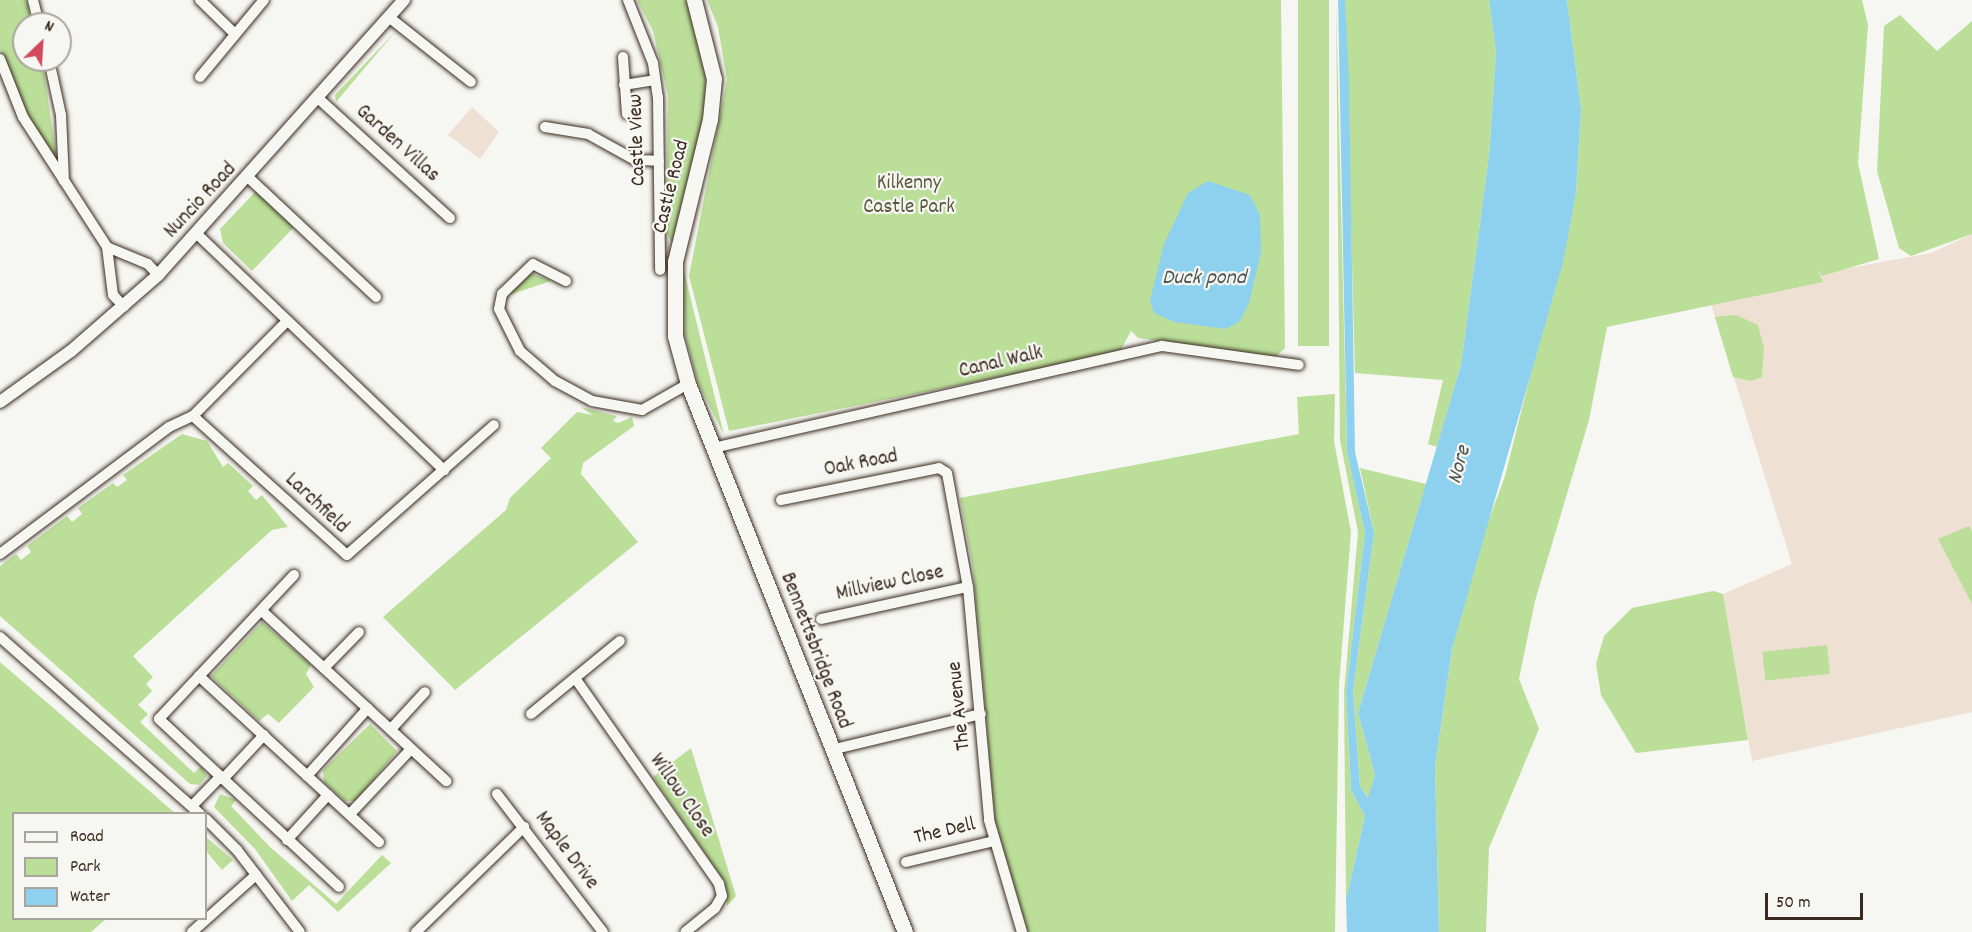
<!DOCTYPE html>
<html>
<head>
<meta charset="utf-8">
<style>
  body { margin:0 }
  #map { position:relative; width:1972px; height:932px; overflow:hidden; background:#f6f6f2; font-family:Dekko,sans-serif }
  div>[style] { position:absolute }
  .built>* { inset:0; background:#eee0d3 }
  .green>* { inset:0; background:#bbdf99; transform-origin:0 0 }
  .water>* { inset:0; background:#8ed1ef }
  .roads { filter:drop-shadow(0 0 2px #3b2a1e) drop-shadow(0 0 2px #3b2a1e) }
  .minor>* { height:10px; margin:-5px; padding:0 5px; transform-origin:5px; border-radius:5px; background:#f6f6f2 }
  .tertiary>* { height:12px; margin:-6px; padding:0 6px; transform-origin:6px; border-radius:6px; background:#f6f6f2 }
  .secondary>* { height:15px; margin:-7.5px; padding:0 7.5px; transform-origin:7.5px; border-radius:7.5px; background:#f6f6f2 }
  span { translate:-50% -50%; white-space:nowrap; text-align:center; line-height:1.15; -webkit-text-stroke:4.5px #f6f6f2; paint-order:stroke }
  .street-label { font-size:21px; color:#3b2a1e }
  .park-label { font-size:21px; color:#5b573d }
  .water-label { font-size:22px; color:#505452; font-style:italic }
  .legend { position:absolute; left:12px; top:812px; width:195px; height:108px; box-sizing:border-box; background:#f6f6f2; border:2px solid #aba49d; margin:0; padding:8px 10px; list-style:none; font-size:18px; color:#3b2a1e }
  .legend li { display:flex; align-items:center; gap:12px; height:30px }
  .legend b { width:30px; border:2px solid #aba49d }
  .north { position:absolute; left:12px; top:12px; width:60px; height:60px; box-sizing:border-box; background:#f6f6f2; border:2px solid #aba49d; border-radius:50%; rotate:25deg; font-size:16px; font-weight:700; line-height:24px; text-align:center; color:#3b2a1e }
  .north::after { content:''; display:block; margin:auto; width:21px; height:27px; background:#d1495b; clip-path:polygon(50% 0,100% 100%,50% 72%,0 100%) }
  .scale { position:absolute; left:1765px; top:893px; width:98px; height:27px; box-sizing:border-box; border:3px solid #3b2a1e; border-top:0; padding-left:8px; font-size:18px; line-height:21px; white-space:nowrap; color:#3b2a1e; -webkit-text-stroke:4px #f6f6f2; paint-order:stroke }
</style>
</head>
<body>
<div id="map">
  <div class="built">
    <i style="clip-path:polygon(472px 107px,499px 132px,480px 159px,448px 135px)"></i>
    <i style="clip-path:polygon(1972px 234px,1972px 712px,1752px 761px,1723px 594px,1792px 564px,1708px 294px,1931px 253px)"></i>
  </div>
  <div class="green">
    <i style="clip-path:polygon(0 0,26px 0,33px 24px,24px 24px,24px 60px,42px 60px,56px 153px,49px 155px,25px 117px,0 49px)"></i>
    <i style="clip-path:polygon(637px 0,686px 0,706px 76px,704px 117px,672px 243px,666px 232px,668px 96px,653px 31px)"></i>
    <i style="clip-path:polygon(707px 0,1281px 0,1285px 348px,1275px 357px,1138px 338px,1131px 331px,1119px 353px,729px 431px,689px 276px,727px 80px,718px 27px)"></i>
    <i style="left:1298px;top:0;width:31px;height:346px"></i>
    <i style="clip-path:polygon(1336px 0,1347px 452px,1365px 533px,1346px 691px,1351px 790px,1365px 816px,1346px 900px,1344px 692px,1358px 532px,1340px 440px)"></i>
    <i style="clip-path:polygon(1345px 0,1489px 0,1496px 52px,1489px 156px,1461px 365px,1437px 447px,1428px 444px,1443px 380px,1355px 373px)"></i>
    <i style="clip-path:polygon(1567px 0,1862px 0,1868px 25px,1858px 163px,1879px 259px,1822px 276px,1818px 271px,1823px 282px,1607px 327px,1589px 420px,1535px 601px,1519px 679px,1539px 729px,1489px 848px,1486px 932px,1439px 932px,1435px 766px,1452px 649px,1477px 552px,1505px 476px,1576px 193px,1581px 109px)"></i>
    <i style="clip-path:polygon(1900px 15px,1937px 51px,1972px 21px,1972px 234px,1911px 256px,1899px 248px,1877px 171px,1884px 26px)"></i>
    <i style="clip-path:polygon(396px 31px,336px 102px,335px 95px)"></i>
    <i style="clip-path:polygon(257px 190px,295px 226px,252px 271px,223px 243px,220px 229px)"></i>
    <i style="clip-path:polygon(684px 271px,724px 435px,698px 383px,685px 335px)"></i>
    <i style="clip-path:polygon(530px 273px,551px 281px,509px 295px,512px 289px)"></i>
    <i style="clip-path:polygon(1736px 315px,1758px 325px,1764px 348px,1762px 377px,1751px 381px,1733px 377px,1715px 317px)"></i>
    <i style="clip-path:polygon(1335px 394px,1334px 441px,1351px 532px,1339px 685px,1335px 932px,1028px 932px,995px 822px,973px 568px,960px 498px,1299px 434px,1297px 397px)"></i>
    <i style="clip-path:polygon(581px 407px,617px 416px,613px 421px,618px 423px,632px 417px,634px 426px,583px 463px,581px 474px,638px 542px,455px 690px,383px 617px,506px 510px,510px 498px,551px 458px,541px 448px,577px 412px,592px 415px)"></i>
    <i style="clip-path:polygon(182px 434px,207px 441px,223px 467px,228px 463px,253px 486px,248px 491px,256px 500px,262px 495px,288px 527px,272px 530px,133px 656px,153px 677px,146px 684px,152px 691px,138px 705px,148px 714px,140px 722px,194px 773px,201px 766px,207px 776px,199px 785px,190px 784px,0 616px,0 566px,16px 554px,21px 560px,31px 552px,27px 546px,67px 516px,72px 522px,82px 514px,78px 508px,113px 483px,117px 487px,127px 480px,123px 475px)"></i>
    <i style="clip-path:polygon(1360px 468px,1426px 484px,1358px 713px,1375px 775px,1369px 799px,1360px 786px,1353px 691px,1374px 533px)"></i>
    <i style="clip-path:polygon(1969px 526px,1972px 532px,1972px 604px,1938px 539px)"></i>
    <i style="clip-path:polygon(1713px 591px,1723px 594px,1748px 740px,1636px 753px,1601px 695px,1596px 664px,1604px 636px,1632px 608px)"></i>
    <i style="clip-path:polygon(262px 622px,311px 665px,306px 674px,314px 687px,279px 723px,268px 714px,259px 721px,211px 676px)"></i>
    <i style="left:1827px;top:645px;width:29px;height:65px;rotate:84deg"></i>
    <i style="clip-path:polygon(0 662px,175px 813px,14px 814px,14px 918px,106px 919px,91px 932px,0 932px)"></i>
    <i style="clip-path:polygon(370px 724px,397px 751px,356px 801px,345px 801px,324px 782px,323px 770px)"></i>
    <i style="clip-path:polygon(691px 748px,736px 896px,727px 906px,725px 882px,653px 777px)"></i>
    <i style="clip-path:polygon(220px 794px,236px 800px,231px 806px,270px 847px,336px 904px,382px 855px,391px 863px,338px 912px,309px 885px,292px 901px,255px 849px,214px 807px)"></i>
    <i style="clip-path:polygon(206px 837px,233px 860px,222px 870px,206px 851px)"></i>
  </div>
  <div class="water">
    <i style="clip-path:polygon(1338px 0,1345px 0,1349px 80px,1355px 452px,1374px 533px,1353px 691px,1360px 786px,1368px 798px,1375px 775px,1358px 713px,1461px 365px,1489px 156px,1496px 52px,1489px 0,1567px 0,1581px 109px,1576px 193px,1563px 262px,1452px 649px,1435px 766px,1439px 932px,1347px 932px,1346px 900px,1365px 816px,1351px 790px,1346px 691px,1365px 533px,1347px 452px)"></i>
    <i style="clip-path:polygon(1208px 181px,1250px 195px,1260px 215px,1261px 253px,1249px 303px,1240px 321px,1226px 329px,1174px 322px,1154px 313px,1150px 300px,1164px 244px,1188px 193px)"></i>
  </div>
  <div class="roads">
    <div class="minor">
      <i style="left:33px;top:0;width:25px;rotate:76deg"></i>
      <i style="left:200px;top:0;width:49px;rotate:44.2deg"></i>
      <i style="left:628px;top:0;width:68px;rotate:68.4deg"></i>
      <i style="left:653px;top:63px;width:34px;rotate:82deg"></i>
      <i style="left:658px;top:97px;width:173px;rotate:89.3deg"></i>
      <i style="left:390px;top:18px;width:103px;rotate:38.3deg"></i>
      <i style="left:623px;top:57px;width:57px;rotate:86deg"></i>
      <i style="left:0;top:59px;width:62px;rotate:68.4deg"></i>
      <i style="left:23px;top:117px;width:155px;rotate:57.1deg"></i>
      <i style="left:107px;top:247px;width:48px;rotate:82.9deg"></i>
      <i style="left:113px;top:295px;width:16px;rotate:47deg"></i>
      <i style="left:49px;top:60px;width:56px;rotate:77.7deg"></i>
      <i style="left:61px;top:115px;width:66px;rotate:87.4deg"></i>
      <i style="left:200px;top:77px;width:100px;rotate:-50.3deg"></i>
      <i style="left:624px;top:85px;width:31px;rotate:-9deg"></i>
      <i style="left:319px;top:99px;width:177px;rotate:42.3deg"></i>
      <i style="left:545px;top:127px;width:44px;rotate:9.2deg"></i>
      <i style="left:588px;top:134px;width:54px;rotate:29deg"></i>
      <i style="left:635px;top:160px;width:24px;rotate:2deg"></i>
      <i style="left:249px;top:178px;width:174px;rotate:43.1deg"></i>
      <i style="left:197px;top:234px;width:342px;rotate:43.7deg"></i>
      <i style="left:107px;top:247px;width:44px;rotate:22.5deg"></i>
      <i style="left:148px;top:264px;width:15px;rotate:48deg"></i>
      <i style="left:566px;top:281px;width:37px;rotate:-153deg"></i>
      <i style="left:533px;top:264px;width:43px;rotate:135.9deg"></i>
      <i style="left:502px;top:294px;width:15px;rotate:101deg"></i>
      <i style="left:499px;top:309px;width:47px;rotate:63.4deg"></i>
      <i style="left:520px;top:351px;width:46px;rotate:40.6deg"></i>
      <i style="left:555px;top:381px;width:42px;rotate:28.4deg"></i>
      <i style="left:592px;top:401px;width:51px;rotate:10.2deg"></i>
      <i style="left:642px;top:410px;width:53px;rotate:-29.5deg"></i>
      <i style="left:193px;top:416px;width:207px;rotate:42.1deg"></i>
      <i style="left:347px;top:555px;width:196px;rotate:-41.5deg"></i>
      <i style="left:713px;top:448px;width:460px;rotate:-12.8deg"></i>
      <i style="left:1162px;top:346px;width:138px;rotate:7.9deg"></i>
      <i style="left:781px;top:500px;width:161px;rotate:-11.4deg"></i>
      <i style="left:939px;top:468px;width:9px;rotate:32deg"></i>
      <i style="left:947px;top:473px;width:116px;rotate:79.6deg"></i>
      <i style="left:968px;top:587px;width:234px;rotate:84.8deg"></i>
      <i style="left:989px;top:820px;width:117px;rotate:73.6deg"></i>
      <i style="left:0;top:554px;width:211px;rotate:-36.9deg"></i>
      <i style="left:169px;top:427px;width:26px;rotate:-25deg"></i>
      <i style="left:193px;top:416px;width:134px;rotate:-45.3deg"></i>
      <i style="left:294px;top:575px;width:197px;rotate:133.2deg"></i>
      <i style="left:159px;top:719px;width:246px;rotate:43deg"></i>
      <i style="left:262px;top:611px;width:251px;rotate:42.7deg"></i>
      <i style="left:821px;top:619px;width:150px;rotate:-12.3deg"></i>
      <i style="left:0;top:637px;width:267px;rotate:41.5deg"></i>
      <i style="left:324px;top:668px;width:50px;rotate:-45.8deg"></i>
      <i style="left:199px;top:676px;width:245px;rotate:42.7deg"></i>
      <i style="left:575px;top:678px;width:251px;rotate:55deg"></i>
      <i style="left:719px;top:884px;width:12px;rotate:76deg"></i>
      <i style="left:722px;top:896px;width:14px;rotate:120deg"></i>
      <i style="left:715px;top:908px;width:38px;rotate:141deg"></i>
      <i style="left:531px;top:714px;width:115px;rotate:-39.4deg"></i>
      <i style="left:391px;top:729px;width:50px;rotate:-47.4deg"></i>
      <i style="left:831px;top:750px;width:154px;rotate:-13.5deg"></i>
      <i style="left:307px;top:776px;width:91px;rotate:-48.1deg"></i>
      <i style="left:223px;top:779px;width:60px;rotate:-47deg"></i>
      <i style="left:497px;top:794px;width:174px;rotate:52.5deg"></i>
      <i style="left:192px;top:806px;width:40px;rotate:-46deg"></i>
      <i style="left:350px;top:814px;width:89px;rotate:-46.8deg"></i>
      <i style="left:206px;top:819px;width:44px;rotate:45deg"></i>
      <i style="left:237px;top:850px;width:103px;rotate:52.5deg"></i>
      <i style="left:287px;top:840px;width:61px;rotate:-47.7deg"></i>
      <i style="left:906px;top:862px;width:90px;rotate:-13.4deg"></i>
      <i style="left:192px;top:932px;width:86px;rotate:-41.7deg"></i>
      <i style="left:416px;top:932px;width:151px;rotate:-44.2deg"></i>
    </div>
    <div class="tertiary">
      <i style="left:0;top:402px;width:87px;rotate:-35.7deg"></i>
      <i style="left:71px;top:351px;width:116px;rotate:-41.1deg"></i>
      <i style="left:158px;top:275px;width:369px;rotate:-48.2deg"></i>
    </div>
    <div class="secondary">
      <i style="left:694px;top:0;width:81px;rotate:75.8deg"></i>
      <i style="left:714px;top:79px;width:40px;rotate:95.7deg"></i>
      <i style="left:710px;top:119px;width:147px;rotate:103.8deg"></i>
      <i style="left:675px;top:262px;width:74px;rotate:90deg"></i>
      <i style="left:675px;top:336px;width:50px;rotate:74.8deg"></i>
      <i style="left:688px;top:384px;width:589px;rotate:68.4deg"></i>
    </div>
  </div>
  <div class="street-label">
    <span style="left:638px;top:140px;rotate:-92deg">Castle View</span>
    <span style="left:397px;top:144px;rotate:42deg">Garden Villas</span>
    <span style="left:672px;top:187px;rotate:-76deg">Castle Road</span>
    <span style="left:201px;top:201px;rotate:-47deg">Nuncio Road</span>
    <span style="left:1001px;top:363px;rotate:-13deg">Canal Walk</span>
    <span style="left:861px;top:464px;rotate:-11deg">Oak Road</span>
    <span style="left:316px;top:504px;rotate:43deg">Larchfield</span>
    <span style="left:890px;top:584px;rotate:-12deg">Millview Close</span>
    <span style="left:815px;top:651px;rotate:69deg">Bennettsbridge Road</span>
    <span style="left:960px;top:706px;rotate:-96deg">The Avenue</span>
    <span style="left:681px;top:796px;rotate:55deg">Willow Close</span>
    <span style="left:945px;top:832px;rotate:-13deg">The Dell</span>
    <span style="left:566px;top:851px;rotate:53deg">Maple Drive</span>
  </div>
  <div class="park-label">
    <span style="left:909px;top:196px">Kilkenny<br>Castle Park</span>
  </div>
  <div class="water-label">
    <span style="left:1204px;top:279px">Duck pond</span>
    <span style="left:1460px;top:465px;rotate:-75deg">Nore</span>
  </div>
  <ul class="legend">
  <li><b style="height:8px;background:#f6f6f2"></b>Road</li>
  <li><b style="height:16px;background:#bbdf99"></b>Park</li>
  <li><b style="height:16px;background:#8ed1ef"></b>Water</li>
  </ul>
  <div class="north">N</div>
  <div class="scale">50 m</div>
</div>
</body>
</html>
